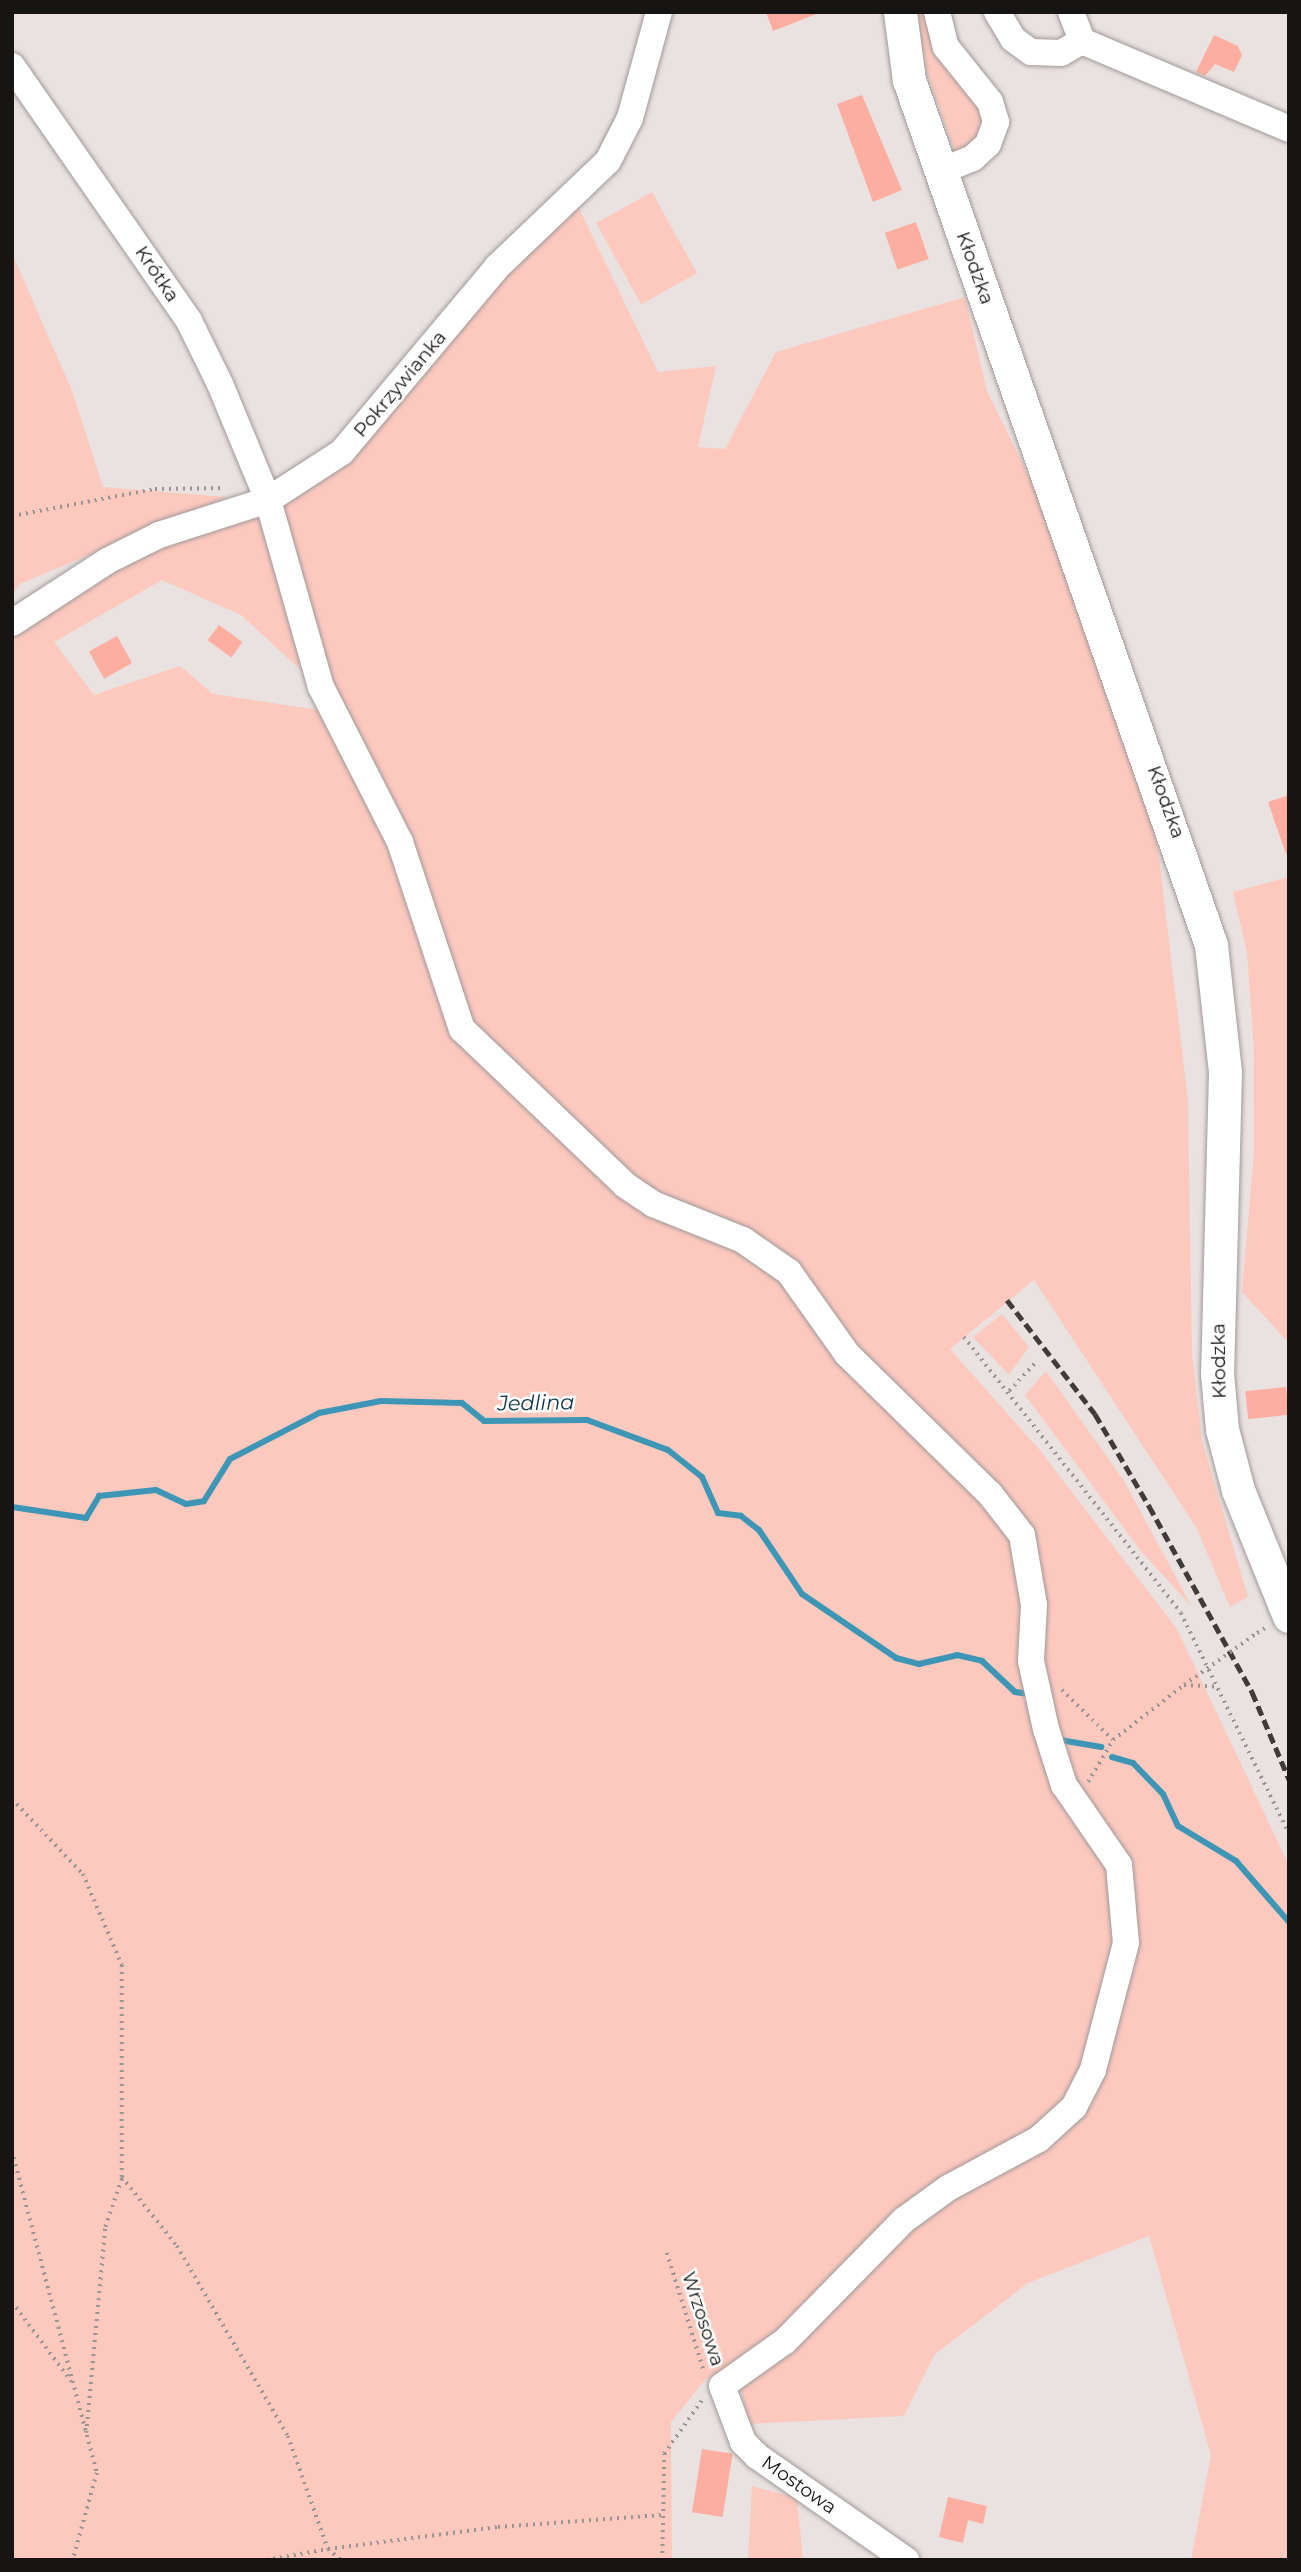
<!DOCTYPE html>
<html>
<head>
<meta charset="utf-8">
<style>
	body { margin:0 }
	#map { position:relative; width:1301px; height:2572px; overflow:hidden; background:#e9e2e1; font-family:Montserrat,sans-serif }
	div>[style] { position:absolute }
	.green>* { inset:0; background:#fdc9bf; transform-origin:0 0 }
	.stream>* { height:6px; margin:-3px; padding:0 3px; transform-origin:3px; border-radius:3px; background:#3d96b6 }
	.building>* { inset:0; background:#fdaea0; transform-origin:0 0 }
	.path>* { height:3.5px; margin-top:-1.75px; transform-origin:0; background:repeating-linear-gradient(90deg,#9a9493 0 2px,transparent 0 7px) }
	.roads { filter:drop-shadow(0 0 2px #a09a99) drop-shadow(0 0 2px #a09a99) }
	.minor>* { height:26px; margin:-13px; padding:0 13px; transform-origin:13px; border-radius:13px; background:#fff }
	.major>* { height:33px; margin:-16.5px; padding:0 16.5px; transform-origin:16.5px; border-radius:16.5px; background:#fff }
	.rail>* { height:5px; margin-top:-2.5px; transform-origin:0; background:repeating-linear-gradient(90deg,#3f3b3b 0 10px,transparent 0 15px) }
	.path-bridge>* { height:3.5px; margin-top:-1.75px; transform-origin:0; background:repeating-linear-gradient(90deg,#9a9493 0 2px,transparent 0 7px) }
	span { translate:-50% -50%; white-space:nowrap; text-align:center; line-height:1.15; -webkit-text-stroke:5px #fff; paint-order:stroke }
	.street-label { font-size:19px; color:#171414 }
	.water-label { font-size:21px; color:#0f3745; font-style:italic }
	.frame { position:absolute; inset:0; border:14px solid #171414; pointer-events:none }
</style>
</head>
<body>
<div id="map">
	<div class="green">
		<div style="clip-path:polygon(916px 12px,929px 12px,984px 103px,983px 139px,955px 152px,927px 73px)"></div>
		<div style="left:652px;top:192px;width:93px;height:64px;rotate:61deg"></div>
		<div style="clip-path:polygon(evenodd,578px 206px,658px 372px,716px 366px,698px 447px,725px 449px,776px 352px,965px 297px,987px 391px,1045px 509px,1155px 824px,1188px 1100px,1192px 1353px,1202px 1441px,1248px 1597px,1230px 1607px,1196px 1527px,1034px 1280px,950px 1349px,1039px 1449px,1177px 1629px,1289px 1865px,1289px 2560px,1191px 2560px,1211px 2455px,1149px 2236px,1028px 2283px,935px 2354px,904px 2416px,748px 2424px,737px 2366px,705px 2380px,671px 2422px,672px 2560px,12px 2560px,12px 631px,109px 565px,306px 486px,500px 270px,578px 206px,162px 580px,241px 615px,301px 670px,318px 710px,213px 694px,180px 666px,94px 695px,54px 642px,162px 580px)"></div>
		<div style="clip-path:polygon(12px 253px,73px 393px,103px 487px,227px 497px,20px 584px,12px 595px)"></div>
		<div style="clip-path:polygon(1289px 877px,1289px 1343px,1242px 1292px,1254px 1152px,1254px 1051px,1247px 953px,1233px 892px)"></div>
		<div style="clip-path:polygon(1002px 1314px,1029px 1347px,1009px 1375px,973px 1337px)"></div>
		<div style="clip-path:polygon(1046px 1371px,1123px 1479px,1192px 1607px,1140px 1550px,1025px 1395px)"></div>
		<div style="clip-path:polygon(752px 2486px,797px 2498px,803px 2560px,748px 2560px)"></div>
	</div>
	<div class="stream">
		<div style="left:12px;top:1507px;width:75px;rotate:8.5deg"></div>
		<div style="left:86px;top:1518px;width:26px;rotate:-59deg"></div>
		<div style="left:99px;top:1496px;width:57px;rotate:-6deg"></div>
		<div style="left:156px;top:1490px;width:33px;rotate:25deg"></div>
		<div style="left:186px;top:1504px;width:18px;rotate:-9deg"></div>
		<div style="left:204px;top:1501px;width:49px;rotate:-58.2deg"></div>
		<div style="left:230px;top:1459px;width:100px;rotate:-27.3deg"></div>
		<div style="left:319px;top:1413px;width:63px;rotate:-11deg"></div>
		<div style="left:381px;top:1401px;width:81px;rotate:1.4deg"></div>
		<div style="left:462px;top:1403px;width:28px;rotate:39deg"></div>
		<div style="left:484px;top:1421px;width:103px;rotate:-0.6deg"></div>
		<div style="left:587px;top:1420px;width:86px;rotate:20.3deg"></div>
		<div style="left:668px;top:1450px;width:43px;rotate:38.5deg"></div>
		<div style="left:702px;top:1477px;width:39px;rotate:66deg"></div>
		<div style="left:718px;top:1513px;width:23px;rotate:7deg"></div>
		<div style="left:741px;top:1516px;width:23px;rotate:38deg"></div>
		<div style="left:759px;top:1530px;width:77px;rotate:56.1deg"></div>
		<div style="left:802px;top:1594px;width:114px;rotate:34.2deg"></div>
		<div style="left:896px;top:1658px;width:24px;rotate:15deg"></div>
		<div style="left:919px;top:1664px;width:39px;rotate:-13deg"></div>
		<div style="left:957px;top:1655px;width:26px;rotate:13deg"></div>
		<div style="left:982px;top:1661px;width:45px;rotate:43.2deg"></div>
		<div style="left:1015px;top:1692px;width:14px;rotate:8deg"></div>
		<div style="left:1060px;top:1740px;width:42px;rotate:9.7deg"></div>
		<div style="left:1112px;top:1757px;width:22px;rotate:16deg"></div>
		<div style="left:1133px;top:1763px;width:43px;rotate:45.9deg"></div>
		<div style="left:1163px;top:1794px;width:35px;rotate:65deg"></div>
		<div style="left:1178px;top:1826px;width:68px;rotate:31.1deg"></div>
		<div style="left:1236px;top:1861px;width:81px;rotate:49deg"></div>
	</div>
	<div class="building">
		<div style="clip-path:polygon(766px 12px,818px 12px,819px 13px,773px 31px)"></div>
		<div style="clip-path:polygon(1214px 35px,1238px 46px,1242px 55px,1234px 72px,1215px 64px,1205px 76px,1196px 72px)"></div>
		<div style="clip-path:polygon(862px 95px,902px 190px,873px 202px,837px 104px)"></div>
		<div style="left:916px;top:222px;width:39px;height:33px;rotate:71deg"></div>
		<div style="left:219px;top:625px;width:29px;height:19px;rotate:36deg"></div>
		<div style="left:117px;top:636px;width:31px;height:32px;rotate:61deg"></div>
		<div style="clip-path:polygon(1289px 795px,1289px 853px,1286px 854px,1268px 802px)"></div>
		<div style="left:1286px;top:1387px;width:28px;height:41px;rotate:84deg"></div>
		<div style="left:702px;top:2449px;width:31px;height:64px;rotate:9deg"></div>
		<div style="clip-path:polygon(948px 2497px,987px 2506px,983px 2524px,968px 2520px,963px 2543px,939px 2537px)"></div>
	</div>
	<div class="path">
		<div style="left:12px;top:516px;width:146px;rotate:-10.7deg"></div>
		<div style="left:155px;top:489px;width:70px;rotate:-0.8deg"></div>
		<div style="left:964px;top:1337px;width:351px;rotate:51.8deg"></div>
		<div style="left:1181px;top:1613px;width:245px;rotate:63.9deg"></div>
		<div style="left:1009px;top:1391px;width:40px;rotate:-47deg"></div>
		<div style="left:1257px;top:1633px;width:9px;rotate:-32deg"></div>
		<div style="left:1062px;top:1690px;width:71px;rotate:44.4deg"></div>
		<div style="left:1088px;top:1782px;width:49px;rotate:-59.2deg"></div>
		<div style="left:1113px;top:1740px;width:90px;rotate:-37.8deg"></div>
		<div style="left:1184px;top:1685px;width:34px;rotate:3deg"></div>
		<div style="left:12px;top:1799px;width:103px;rotate:46.6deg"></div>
		<div style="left:83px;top:1874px;width:99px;rotate:66.8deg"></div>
		<div style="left:122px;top:1965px;width:212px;rotate:90deg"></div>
		<div style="left:122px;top:2177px;width:88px;rotate:51.4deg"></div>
		<div style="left:177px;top:2246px;width:220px;rotate:59.7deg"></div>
		<div style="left:288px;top:2436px;width:120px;rotate:70.5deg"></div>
		<div style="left:328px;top:2549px;width:171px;rotate:-7.4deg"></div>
		<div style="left:498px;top:2527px;width:164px;rotate:-4.2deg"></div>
		<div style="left:12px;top:2151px;width:333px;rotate:75.2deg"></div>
		<div style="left:97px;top:2473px;width:90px;rotate:105.4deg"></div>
		<div style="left:667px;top:2253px;width:124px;rotate:72.6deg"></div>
		<div style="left:12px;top:2302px;width:99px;rotate:53.2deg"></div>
		<div style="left:86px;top:2433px;width:207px;rotate:-84.7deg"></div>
		<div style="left:105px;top:2227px;width:52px;rotate:-70.9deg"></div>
		<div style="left:266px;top:2560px;width:63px;rotate:-10.1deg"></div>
		<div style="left:328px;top:2549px;width:17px;rotate:40deg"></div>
		<div style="left:662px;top:2560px;width:106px;rotate:-88.9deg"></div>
		<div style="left:664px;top:2454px;width:66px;rotate:-54.9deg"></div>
	</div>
	<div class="roads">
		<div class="minor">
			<div style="left:937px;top:12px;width:36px;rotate:76deg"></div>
			<div style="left:946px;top:47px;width:70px;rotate:51.3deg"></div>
			<div style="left:990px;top:102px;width:21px;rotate:73deg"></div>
			<div style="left:996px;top:122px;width:23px;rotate:110deg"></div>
			<div style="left:988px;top:144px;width:21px;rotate:137deg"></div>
			<div style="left:973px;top:158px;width:35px;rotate:158deg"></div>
			<div style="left:997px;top:12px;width:31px;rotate:59deg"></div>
			<div style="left:1013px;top:39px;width:22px;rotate:36deg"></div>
			<div style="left:1031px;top:52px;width:30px;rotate:2deg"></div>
			<div style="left:1061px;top:53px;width:24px;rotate:-30deg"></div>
			<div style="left:1071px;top:12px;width:31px;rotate:69deg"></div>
			<div style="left:1082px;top:41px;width:225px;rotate:23deg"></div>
			<div style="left:12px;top:66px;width:310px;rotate:55.2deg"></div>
			<div style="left:189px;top:321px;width:70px;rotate:63.8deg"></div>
			<div style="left:220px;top:384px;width:126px;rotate:67.5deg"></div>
			<div style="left:268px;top:500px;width:194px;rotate:74.2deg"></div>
			<div style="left:321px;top:687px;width:174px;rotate:63deg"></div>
			<div style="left:400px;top:842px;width:197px;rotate:71.7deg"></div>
			<div style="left:462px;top:1029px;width:226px;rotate:43.7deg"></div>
			<div style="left:625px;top:1185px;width:34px;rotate:34deg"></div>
			<div style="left:653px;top:1204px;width:97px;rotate:21.8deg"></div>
			<div style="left:743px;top:1240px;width:56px;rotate:34.8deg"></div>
			<div style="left:789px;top:1272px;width:100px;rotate:54.7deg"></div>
			<div style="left:847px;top:1354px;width:200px;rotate:44.4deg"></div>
			<div style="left:990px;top:1494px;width:52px;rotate:52deg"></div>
			<div style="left:1022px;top:1535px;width:71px;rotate:80.3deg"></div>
			<div style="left:1034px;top:1605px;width:56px;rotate:93.1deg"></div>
			<div style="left:1031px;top:1661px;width:70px;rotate:77.6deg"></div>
			<div style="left:1046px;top:1729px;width:59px;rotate:72.2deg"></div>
			<div style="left:1064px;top:1785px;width:97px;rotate:55.5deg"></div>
			<div style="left:1119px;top:1865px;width:78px;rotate:84.9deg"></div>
			<div style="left:1126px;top:1943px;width:131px;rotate:104.6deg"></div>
			<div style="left:1093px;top:2070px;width:42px;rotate:117.2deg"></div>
			<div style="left:1074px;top:2107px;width:47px;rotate:137.6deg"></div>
			<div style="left:1039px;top:2139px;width:103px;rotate:151.7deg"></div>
			<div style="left:948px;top:2188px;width:54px;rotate:144deg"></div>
			<div style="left:904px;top:2220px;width:170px;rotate:134.5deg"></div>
			<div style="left:785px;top:2341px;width:77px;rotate:144.5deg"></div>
			<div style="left:722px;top:2386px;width:60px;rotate:69.4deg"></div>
			<div style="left:743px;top:2442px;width:20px;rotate:45deg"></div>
			<div style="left:757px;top:2456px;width:182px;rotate:34.9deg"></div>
			<div style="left:12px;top:623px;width:113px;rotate:-33.1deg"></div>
			<div style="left:107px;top:561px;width:58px;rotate:-26.6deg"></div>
			<div style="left:159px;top:535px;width:114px;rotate:-17.8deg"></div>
			<div style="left:268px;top:500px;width:88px;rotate:-33deg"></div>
			<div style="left:342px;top:452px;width:241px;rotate:-50deg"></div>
			<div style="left:497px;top:267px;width:153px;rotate:-43.7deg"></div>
			<div style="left:608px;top:161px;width:48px;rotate:-62.9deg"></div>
			<div style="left:630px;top:118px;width:110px;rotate:-74.7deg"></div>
		</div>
		<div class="major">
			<div style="left:900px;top:12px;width:69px;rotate:82.5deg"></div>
			<div style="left:909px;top:80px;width:916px;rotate:70.75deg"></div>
			<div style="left:1211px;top:945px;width:128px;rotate:83.7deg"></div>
			<div style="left:1225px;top:1072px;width:301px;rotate:91.5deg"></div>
			<div style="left:1217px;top:1373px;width:56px;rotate:84.9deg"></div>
			<div style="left:1222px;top:1429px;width:63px;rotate:75.3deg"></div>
			<div style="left:1238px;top:1490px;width:136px;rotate:68deg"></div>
		</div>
	</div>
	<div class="rail">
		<div style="left:1007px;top:1300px;width:144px;rotate:52.3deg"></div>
		<div style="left:1095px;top:1414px;width:107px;rotate:59.6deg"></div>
		<div style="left:1149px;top:1506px;width:213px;rotate:61deg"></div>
		<div style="left:1252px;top:1692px;width:95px;rotate:67deg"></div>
	</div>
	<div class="path-bridge">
		<div style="left:1184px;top:1685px;width:90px;rotate:-35.5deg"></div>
	</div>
	<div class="street-label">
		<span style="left:975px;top:268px;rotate:70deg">Kłodzka</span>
		<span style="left:157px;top:274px;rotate:56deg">Krótka</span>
		<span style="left:400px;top:384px;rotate:-50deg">Pokrzywianka</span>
		<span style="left:1166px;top:802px;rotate:70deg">Kłodzka</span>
		<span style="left:1219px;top:1361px;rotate:-91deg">Kłodzka</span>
		<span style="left:703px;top:2319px;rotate:72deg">Wrzosowa</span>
		<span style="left:799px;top:2485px;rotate:35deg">Mostowa</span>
	</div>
	<div class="water-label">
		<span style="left:536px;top:1403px;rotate:-1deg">Jedlina</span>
	</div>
	<div class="frame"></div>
</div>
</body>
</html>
